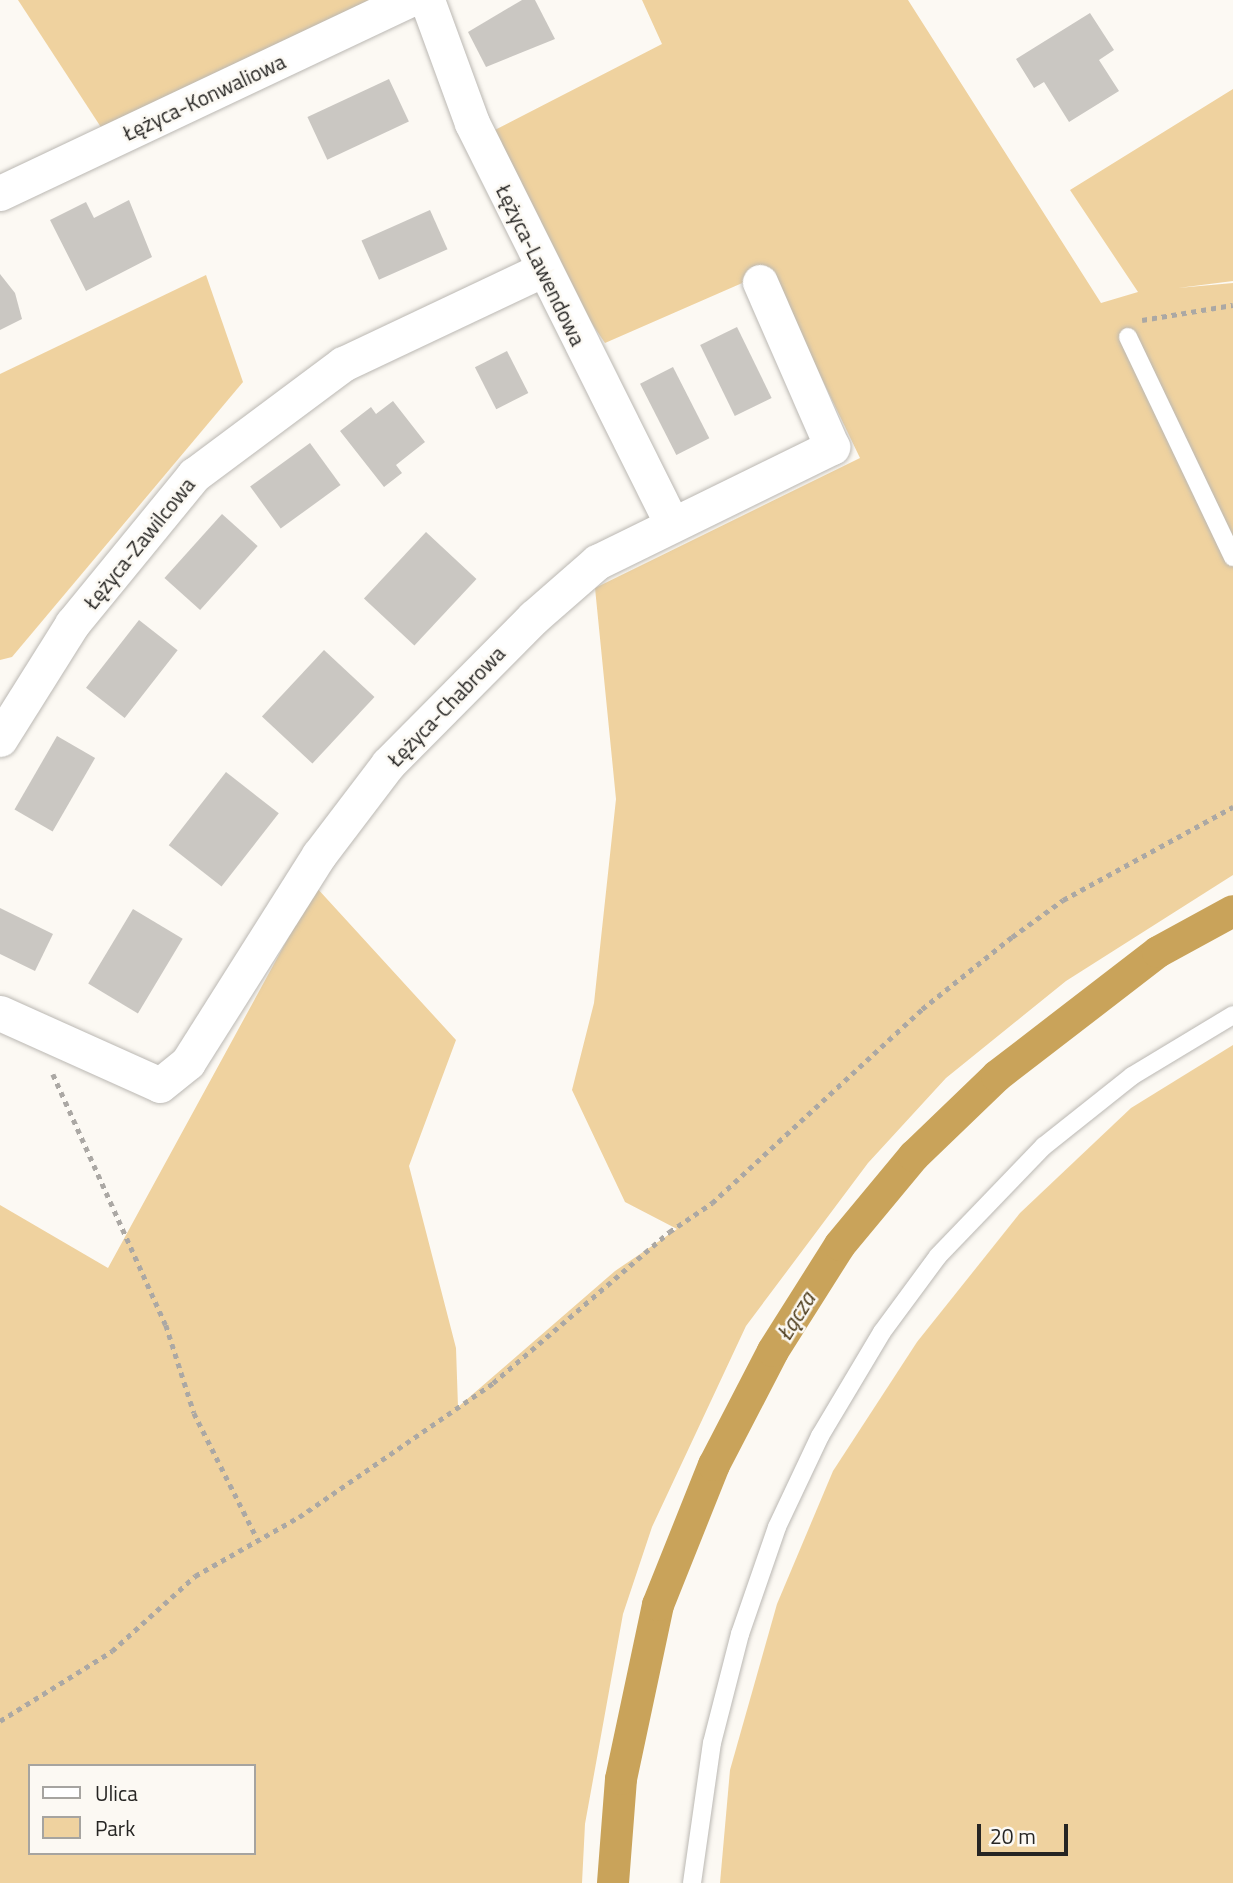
<!DOCTYPE html>
<html>
<head>
<meta charset="utf-8">
<style>
	body { margin:0 }
	#map { position:relative; width:1233px; height:1883px; overflow:hidden; background:#fcf9f3; font-family:"Titillium Web",sans-serif }
	div>[style] { position:absolute }
	.green>* { inset:0; background:#efd29f }
	.canal>* { height:32px; margin:-16px; padding:0 16px; transform-origin:16px; border-radius:16px; background:#c9a35a }
	.building>* { inset:0; background:#cac7c2; transform-origin:0 0 }
	.path>* { height:4.5px; margin-top:-2.25px; transform-origin:0; background:repeating-linear-gradient(90deg,#aba8a4 0 5px,transparent 0 10px) }
	.roads { filter:drop-shadow(0 0 2px #bbb8b3) drop-shadow(0 0 2px #bbb8b3) }
	.lane>* { height:18px; margin:-9px; padding:0 9px; transform-origin:9px; border-radius:9px; background:#fff }
	.street>* { height:35px; margin:-17.5px; padding:0 17.5px; transform-origin:17.5px; border-radius:17.5px; background:#fff }
	span { translate:-50% -50%; white-space:nowrap; text-align:center; line-height:1.15; -webkit-text-stroke:5px #fcf9f3; paint-order:stroke }
	.street-label { font-size:21px; color:#262523 }
	.water-label { font-size:23px; color:#4d3c1c; font-style:italic }
	.legend { position:absolute; left:28px; top:1764px; width:228px; height:91px; box-sizing:border-box; background:#fcf9f3; border:2px solid #a6a4a0; margin:0; padding:9px 12px; list-style:none; font-size:21px; color:#262523 }
	.legend li { display:flex; align-items:center; gap:14px; height:35px }
	.legend b { width:35px; border:2px solid #a6a4a0 }
	.scale { position:absolute; left:977px; top:1824px; width:91px; height:32px; box-sizing:border-box; border:4px solid #262523; border-top:0; padding-left:9px; font-size:21px; line-height:24px; white-space:nowrap; color:#262523; -webkit-text-stroke:5px #fcf9f3; paint-order:stroke }
</style>
</head>
<body>
<div id="map">
	<div class="green">
		<div style="clip-path:polygon(18px 0,381px 0,108px 138px)"></div>
		<div style="clip-path:polygon(evenodd,642px 0,908px 0,1101px 303px,1138px 292px,1070px 190px,1233px 89px,1233px 281px,1178px 288px,1233px 283px,1233px 875px,1066px 981px,946px 1078px,868px 1163px,746px 1326px,652px 1527px,623px 1614px,585px 1824px,582px 1883px,0 1883px,0 1205px,108px 1268px,316px 887px,456px 1040px,409px 1166px,456px 1348px,458px 1407px,615px 1271px,677px 1229px,625px 1202px,572px 1090px,594px 1003px,616px 799px,595px 588px,860px 458px,770px 271px,605px 343px,541px 248px,489px 133px,662px 44px,642px 0,30px 1766px,254px 1766px,254px 1853px,30px 1853px,30px 1766px)"></div>
		<div style="clip-path:polygon(206px 275px,243px 382px,12px 657px,0 660px,0 374px)"></div>
		<div style="clip-path:polygon(1233px 1045px,1233px 1883px,720px 1883px,730px 1770px,777px 1604px,833px 1471px,917px 1342px,1020px 1213px,1131px 1108px)"></div>
	</div>
	<div class="canal">
		<div style="left:613px;top:1883px;width:104px;rotate:-85.6deg"></div>
		<div style="left:621px;top:1779px;width:178px;rotate:-78deg"></div>
		<div style="left:658px;top:1605px;width:151px;rotate:-68.2deg"></div>
		<div style="left:714px;top:1465px;width:128px;rotate:-62.6deg"></div>
		<div style="left:773px;top:1351px;width:125px;rotate:-57.7deg"></div>
		<div style="left:840px;top:1245px;width:116px;rotate:-50.3deg"></div>
		<div style="left:914px;top:1156px;width:115px;rotate:-43.9deg"></div>
		<div style="left:997px;top:1076px;width:203px;rotate:-37.6deg"></div>
		<div style="left:1158px;top:952px;width:85px;rotate:-28.7deg"></div>
	</div>
	<div class="building">
		<div style="clip-path:polygon(522px 0,535px 0,555px 39px,486px 67px,468px 32px)"></div>
		<div style="clip-path:polygon(1090px 13px,1114px 50px,1099px 60px,1119px 91px,1069px 122px,1044px 82px,1034px 88px,1016px 59px)"></div>
		<div style="left:389px;top:79px;width:47px;height:90px;rotate:65deg"></div>
		<div style="clip-path:polygon(129px 200px,152px 257px,86px 291px,50px 220px,86px 202px,94px 218px)"></div>
		<div style="left:430px;top:210px;width:43px;height:75px;rotate:66deg"></div>
		<div style="clip-path:polygon(0 274px,15px 293px,22px 319px,0 330px)"></div>
		<div style="left:737px;top:327px;width:79px;height:41px;rotate:64deg"></div>
		<div style="left:507px;top:351px;width:47px;height:36px;rotate:63deg"></div>
		<div style="left:673px;top:367px;width:80px;height:37px;rotate:63deg"></div>
		<div style="clip-path:polygon(393px 401px,425px 442px,396px 465px,402px 473px,384px 487px,340px 431px,371px 407px,376px 414px)"></div>
		<div style="left:310px;top:443px;width:52px;height:74px;rotate:54deg"></div>
		<div style="left:222px;top:514px;width:48px;height:86px;rotate:42deg"></div>
		<div style="left:426px;top:532px;width:69px;height:91px;rotate:43deg"></div>
		<div style="left:139px;top:620px;width:49px;height:86px;rotate:38deg"></div>
		<div style="left:324px;top:650px;width:69px;height:91px;rotate:43deg"></div>
		<div style="left:57px;top:736px;width:44px;height:85px;rotate:30deg"></div>
		<div style="left:226px;top:772px;width:67px;height:93px;rotate:38deg"></div>
		<div style="clip-path:polygon(0 908px,53px 934px,35px 971px,0 954px)"></div>
		<div style="left:133px;top:909px;width:58px;height:87px;rotate:31deg"></div>
	</div>
	<div class="path">
		<div style="left:1142px;top:320px;width:92px;rotate:-9.4deg"></div>
		<div style="left:53px;top:1074px;width:275px;rotate:65.8deg"></div>
		<div style="left:166px;top:1325px;width:92px;rotate:72.3deg"></div>
		<div style="left:194px;top:1413px;width:142px;rotate:63.3deg"></div>
		<div style="left:0;top:1721px;width:132px;rotate:-32deg"></div>
		<div style="left:112px;top:1651px;width:112px;rotate:-42.1deg"></div>
		<div style="left:195px;top:1576px;width:120px;rotate:-29.6deg"></div>
		<div style="left:299px;top:1517px;width:236px;rotate:-34.6deg"></div>
		<div style="left:493px;top:1383px;width:232px;rotate:-40.6deg"></div>
		<div style="left:669px;top:1232px;width:52px;rotate:-34deg"></div>
		<div style="left:712px;top:1203px;width:286px;rotate:-42.7deg"></div>
		<div style="left:922px;top:1009px;width:115px;rotate:-38.7deg"></div>
		<div style="left:1012px;top:937px;width:63px;rotate:-36deg"></div>
		<div style="left:1063px;top:900px;width:194px;rotate:-28.7deg"></div>
	</div>
	<div class="roads">
		<div class="lane">
			<div style="left:1128px;top:337px;width:244px;rotate:64.5deg"></div>
			<div style="left:692px;top:1883px;width:141px;rotate:-81.9deg"></div>
			<div style="left:712px;top:1743px;width:113px;rotate:-75.6deg"></div>
			<div style="left:740px;top:1634px;width:113px;rotate:-70.9deg"></div>
			<div style="left:777px;top:1527px;width:101px;rotate:-64.7deg"></div>
			<div style="left:820px;top:1436px;width:121px;rotate:-59.2deg"></div>
			<div style="left:882px;top:1332px;width:94px;rotate:-53.6deg"></div>
			<div style="left:938px;top:1256px;width:153px;rotate:-46.1deg"></div>
			<div style="left:1044px;top:1146px;width:112px;rotate:-38.5deg"></div>
			<div style="left:1132px;top:1076px;width:118px;rotate:-31.1deg"></div>
		</div>
		<div class="street">
			<div style="left:427px;top:0;width:131px;rotate:69.9deg"></div>
			<div style="left:472px;top:123px;width:447px;rotate:63.5deg"></div>
			<div style="left:0;top:193px;width:451px;rotate:-25.3deg"></div>
			<div style="left:0;top:739px;width:136px;rotate:-57.9deg"></div>
			<div style="left:72px;top:624px;width:193px;rotate:-50.7deg"></div>
			<div style="left:194px;top:475px;width:186px;rotate:-36.7deg"></div>
			<div style="left:343px;top:364px;width:220px;rotate:-25.3deg"></div>
			<div style="left:0;top:1013px;width:175px;rotate:24.2deg"></div>
			<div style="left:160px;top:1085px;width:36px;rotate:-39deg"></div>
			<div style="left:188px;top:1062px;width:245px;rotate:-57.7deg"></div>
			<div style="left:319px;top:855px;width:114px;rotate:-52.8deg"></div>
			<div style="left:388px;top:764px;width:207px;rotate:-45.2deg"></div>
			<div style="left:534px;top:617px;width:84px;rotate:-41.1deg"></div>
			<div style="left:597px;top:562px;width:262px;rotate:-26.1deg"></div>
			<div style="left:832px;top:447px;width:180px;rotate:-113.6deg"></div>
		</div>
	</div>
	<div class="street-label">
		<span style="left:204px;top:97px;rotate:-25deg">Łężyca-Konwaliowa</span>
		<span style="left:541px;top:265px;rotate:64deg">Łężyca-Lawendowa</span>
		<span style="left:139px;top:543px;rotate:-51deg">Łężyca-Zawilcowa</span>
		<span style="left:446px;top:706px;rotate:-46deg">Łężyca-Chabrowa</span>
	</div>
	<div class="water-label">
		<span style="left:796px;top:1316px;rotate:-58deg">Łącza</span>
	</div>
	<ul class="legend">
	<li><b style="height:9px;background:#fff"></b>Ulica</li>
	<li><b style="height:19px;background:#efd29f"></b>Park</li>
	</ul>
	<div class="scale">20 m</div>
</div>
</body>
</html>
